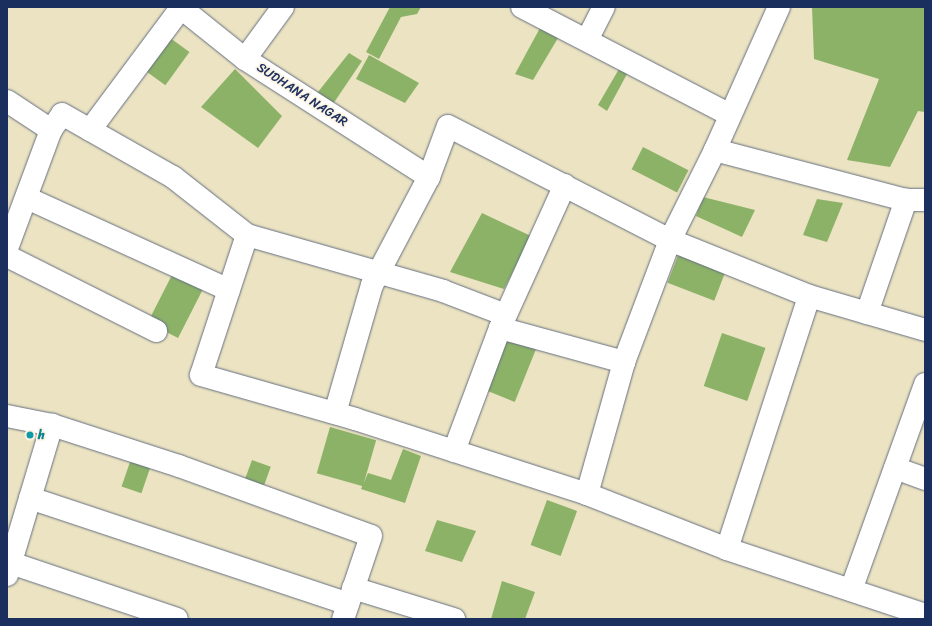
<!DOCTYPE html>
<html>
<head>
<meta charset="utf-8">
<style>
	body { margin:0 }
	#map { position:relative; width:932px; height:626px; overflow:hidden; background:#ebe3c1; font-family:Sriracha,sans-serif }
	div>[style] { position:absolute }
	.forest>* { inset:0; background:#8cb268; transform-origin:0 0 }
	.roads { filter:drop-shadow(0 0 1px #646e81) drop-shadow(0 0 1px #646e81) }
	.minor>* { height:22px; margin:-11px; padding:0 11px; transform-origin:11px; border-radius:11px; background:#fff }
	.dots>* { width:11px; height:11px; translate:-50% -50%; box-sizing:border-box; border:2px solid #fcf5e5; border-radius:50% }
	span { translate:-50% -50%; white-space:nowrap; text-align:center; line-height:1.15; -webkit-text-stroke:3.5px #fcf5e5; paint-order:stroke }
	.street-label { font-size:13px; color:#1b2f5e }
	.culture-label { font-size:13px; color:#0d838f; font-weight:700 }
	.left { translate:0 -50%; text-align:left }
	.frame { position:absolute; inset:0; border:8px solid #1b2f5e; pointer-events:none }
</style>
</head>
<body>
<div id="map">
	<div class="forest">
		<div style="clip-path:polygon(390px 7px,421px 7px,417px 14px,401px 17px,379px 59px,366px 52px)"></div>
		<div style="clip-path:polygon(812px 7px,925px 7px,925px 112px,918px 111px,890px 167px,847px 160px,879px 79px,814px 59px)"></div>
		<div style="clip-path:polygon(540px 28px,558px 38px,533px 80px,515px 74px)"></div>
		<div style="left:166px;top:35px;width:29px;height:41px;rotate:36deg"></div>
		<div style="clip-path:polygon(349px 53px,362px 61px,331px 107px,314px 97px)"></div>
		<div style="clip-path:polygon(369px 55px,419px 83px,405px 103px,356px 79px)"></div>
		<div style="clip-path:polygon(235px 69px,282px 116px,258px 148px,201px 107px)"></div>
		<div style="clip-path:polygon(619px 69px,627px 74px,607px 111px,598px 105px)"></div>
		<div style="left:643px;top:147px;width:51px;height:25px;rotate:27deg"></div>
		<div style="clip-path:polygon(703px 197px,755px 210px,742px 237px,696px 216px)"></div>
		<div style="clip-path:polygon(817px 199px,843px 203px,827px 242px,803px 235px)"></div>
		<div style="clip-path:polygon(482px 213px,531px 236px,504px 289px,450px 272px)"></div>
		<div style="left:679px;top:253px;width:50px;height:32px;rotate:21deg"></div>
		<div style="left:175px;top:269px;width:34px;height:60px;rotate:27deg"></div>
		<div style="left:722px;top:333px;width:46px;height:56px;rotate:19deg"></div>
		<div style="left:504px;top:335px;width:35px;height:58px;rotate:22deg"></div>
		<div style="left:330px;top:427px;width:48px;height:48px;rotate:16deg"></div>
		<div style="clip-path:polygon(403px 449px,421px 456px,405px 503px,361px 489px,368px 473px,391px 480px)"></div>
		<div style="left:131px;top:459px;width:21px;height:29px;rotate:19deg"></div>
		<div style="left:252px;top:460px;width:20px;height:27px;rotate:20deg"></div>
		<div style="left:547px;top:500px;width:32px;height:48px;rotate:20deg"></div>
		<div style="clip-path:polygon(437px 520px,476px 531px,462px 562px,425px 551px)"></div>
		<div style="clip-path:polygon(502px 581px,535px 592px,525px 619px,491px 619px)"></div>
	</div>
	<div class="roads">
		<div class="minor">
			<div style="left:180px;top:7px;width:83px;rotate:38.7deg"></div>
			<div style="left:245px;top:59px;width:219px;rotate:32.7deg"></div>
			<div style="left:522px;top:7px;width:234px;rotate:27.4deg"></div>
			<div style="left:587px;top:40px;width:37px;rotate:-63deg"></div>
			<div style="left:245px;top:59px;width:64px;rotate:-53.8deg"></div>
			<div style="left:7px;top:101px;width:53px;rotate:33.4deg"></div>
			<div style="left:51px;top:130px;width:126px;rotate:110.4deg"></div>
			<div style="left:51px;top:130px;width:19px;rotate:-55deg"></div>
			<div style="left:62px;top:114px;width:128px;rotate:29.6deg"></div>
			<div style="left:173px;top:177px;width:94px;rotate:38.1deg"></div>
			<div style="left:247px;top:235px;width:204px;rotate:15.9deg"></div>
			<div style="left:443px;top:291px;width:67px;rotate:20.9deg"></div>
			<div style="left:90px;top:130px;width:152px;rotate:-53.3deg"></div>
			<div style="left:715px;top:150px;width:197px;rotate:14.7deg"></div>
			<div style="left:906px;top:200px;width:19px"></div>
			<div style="left:27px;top:198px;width:222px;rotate:24.5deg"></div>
			<div style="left:247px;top:235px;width:147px;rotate:108.2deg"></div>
			<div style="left:201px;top:375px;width:160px;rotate:15.9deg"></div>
			<div style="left:355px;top:419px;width:244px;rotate:17.9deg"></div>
			<div style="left:587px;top:494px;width:150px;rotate:21.4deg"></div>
			<div style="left:727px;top:549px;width:209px;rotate:18.4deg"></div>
			<div style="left:7px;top:256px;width:167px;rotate:26.7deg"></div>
			<div style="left:867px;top:313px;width:120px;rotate:-71deg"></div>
			<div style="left:500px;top:328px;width:129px;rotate:15.3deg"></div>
			<div style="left:335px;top:413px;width:133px;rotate:-73.9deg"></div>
			<div style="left:372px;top:285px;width:122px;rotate:-62.2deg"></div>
			<div style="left:429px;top:177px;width:54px;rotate:-69.6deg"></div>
			<div style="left:448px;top:126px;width:250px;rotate:27.2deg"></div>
			<div style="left:670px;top:240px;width:150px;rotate:21.9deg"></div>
			<div style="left:809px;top:296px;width:121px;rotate:16.3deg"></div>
			<div style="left:7px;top:416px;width:46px;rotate:11.3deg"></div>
			<div style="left:52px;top:425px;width:133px;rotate:17.9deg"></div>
			<div style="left:179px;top:466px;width:204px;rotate:20deg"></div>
			<div style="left:371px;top:536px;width:88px;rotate:108.6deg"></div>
			<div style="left:454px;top:451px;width:131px;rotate:-69.5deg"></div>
			<div style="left:500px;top:328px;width:157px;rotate:-65.6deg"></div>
			<div style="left:895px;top:468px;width:32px;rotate:20deg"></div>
			<div style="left:587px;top:494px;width:137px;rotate:-74.3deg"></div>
			<div style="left:624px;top:362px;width:130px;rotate:-69.3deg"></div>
			<div style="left:670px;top:240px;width:101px;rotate:-63.4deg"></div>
			<div style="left:715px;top:150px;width:157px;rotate:-65.9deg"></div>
			<div style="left:30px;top:498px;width:335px;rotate:18.4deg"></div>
			<div style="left:727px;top:549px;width:266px;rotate:-72deg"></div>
			<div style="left:11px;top:563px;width:175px;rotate:18.6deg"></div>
			<div style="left:7px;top:575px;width:157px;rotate:-73.3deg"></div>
			<div style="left:353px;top:588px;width:106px;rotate:17.1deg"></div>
			<div style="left:851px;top:590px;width:219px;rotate:-70.2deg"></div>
		</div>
	</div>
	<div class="dots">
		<div style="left:30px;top:435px;background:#0f9aa8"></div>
	</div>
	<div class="street-label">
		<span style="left:302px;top:95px;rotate:33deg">SUDHANA NAGAR</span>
	</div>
	<div class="culture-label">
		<span class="left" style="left:38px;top:435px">h</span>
	</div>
	<div class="frame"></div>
</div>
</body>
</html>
